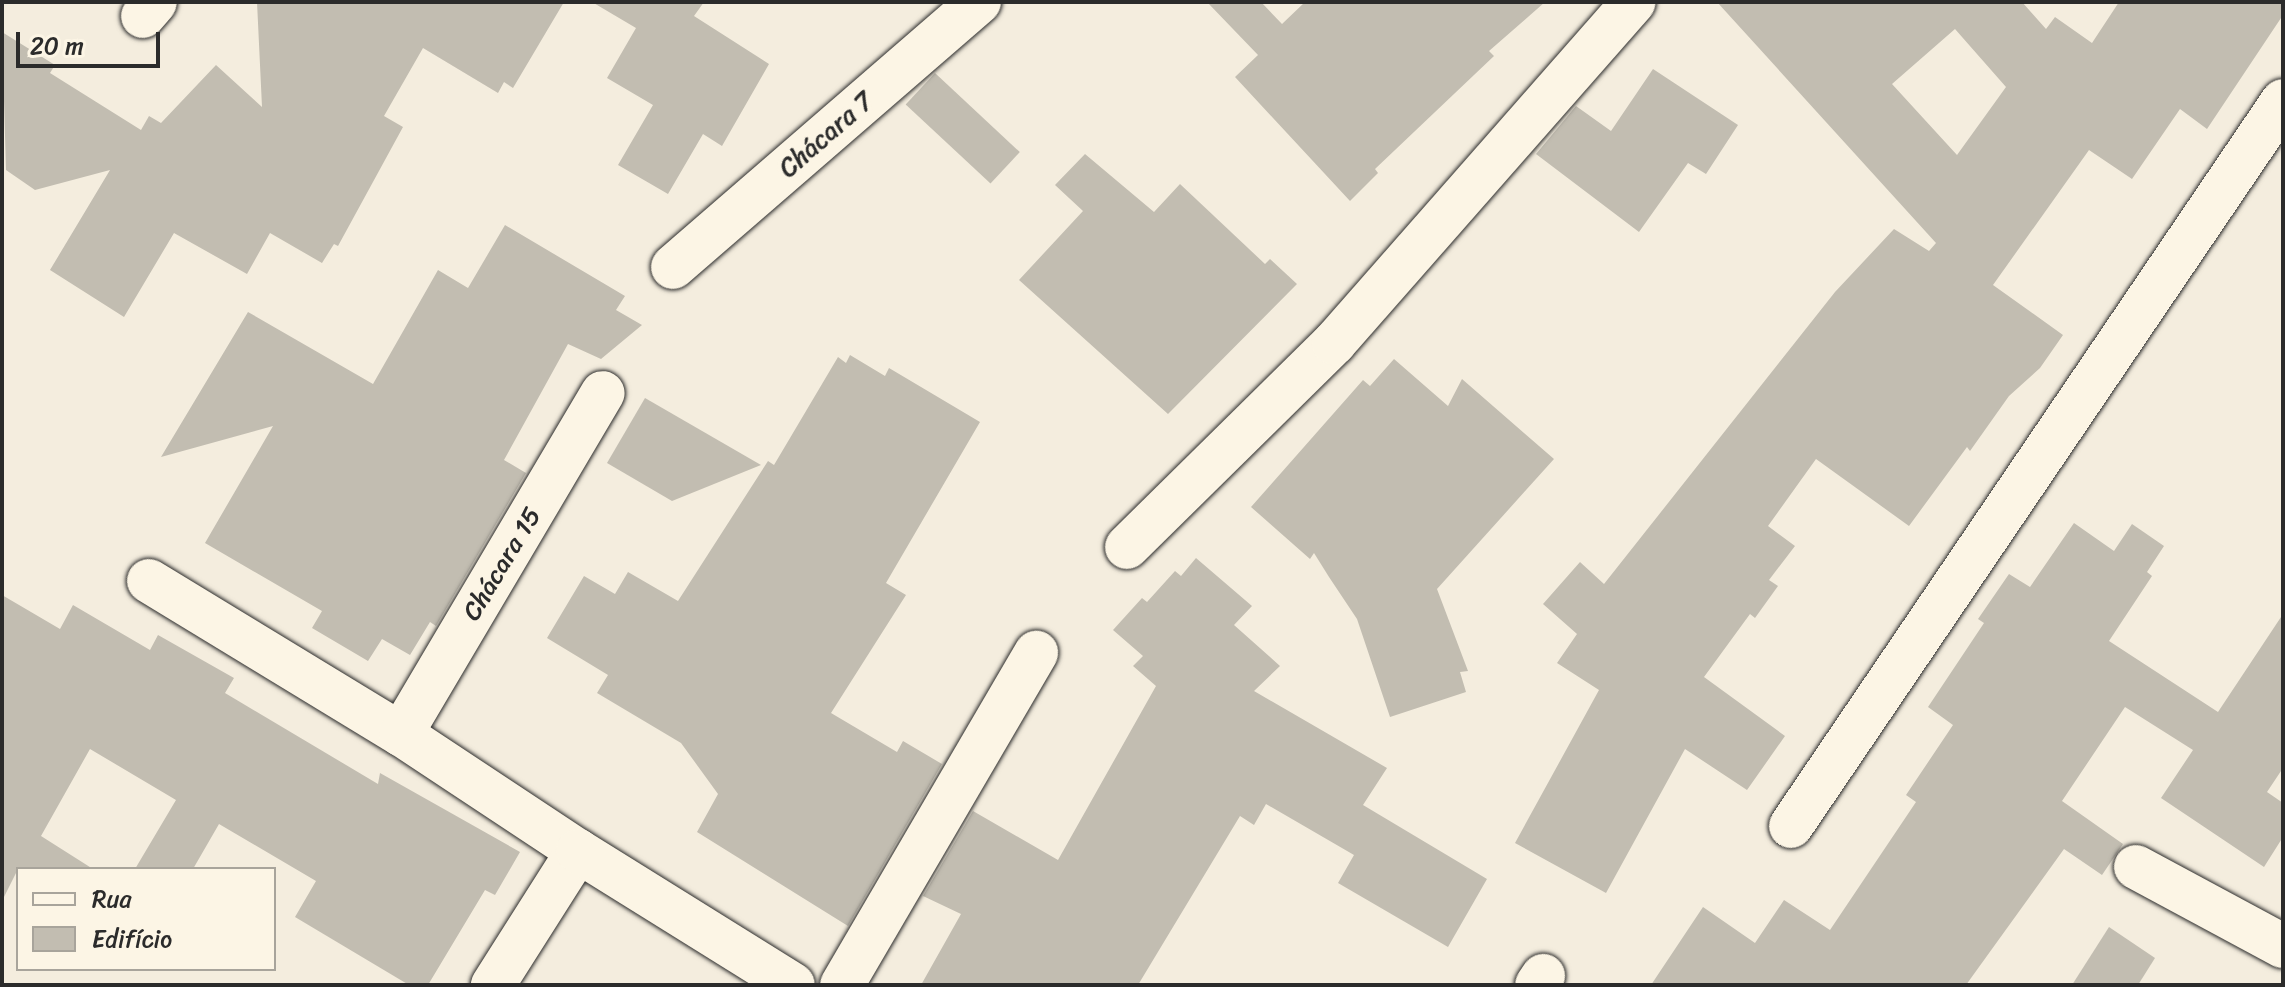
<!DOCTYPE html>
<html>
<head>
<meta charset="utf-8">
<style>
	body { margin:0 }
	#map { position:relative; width:2285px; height:987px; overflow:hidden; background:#f4edde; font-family:Sriracha,sans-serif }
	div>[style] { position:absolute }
	.building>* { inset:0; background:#c2bdb1; transform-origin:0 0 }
	.roads { filter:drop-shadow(0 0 2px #2b2b2b) drop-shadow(0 0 2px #2b2b2b) }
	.minor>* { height:44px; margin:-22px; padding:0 22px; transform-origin:22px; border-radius:22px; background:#fcf5e5 }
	span { translate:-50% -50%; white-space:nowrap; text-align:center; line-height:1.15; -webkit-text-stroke:8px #fcf5e5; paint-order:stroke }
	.street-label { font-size:26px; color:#2b2b2b }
	.frame { position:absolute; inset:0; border:4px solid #2b2b2b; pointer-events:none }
	.legend { position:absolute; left:16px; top:867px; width:260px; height:104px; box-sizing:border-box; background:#fcf5e5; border:2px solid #a8a49b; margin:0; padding:10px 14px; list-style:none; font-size:24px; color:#2b2b2b }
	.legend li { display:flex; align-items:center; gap:16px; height:40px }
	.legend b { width:40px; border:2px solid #a8a49b }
	.scale { position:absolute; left:16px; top:32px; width:144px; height:36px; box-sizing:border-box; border:4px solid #2b2b2b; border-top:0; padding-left:10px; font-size:24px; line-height:28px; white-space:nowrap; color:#2b2b2b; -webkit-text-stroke:6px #fcf5e5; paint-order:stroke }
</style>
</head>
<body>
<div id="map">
	<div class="building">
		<div style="clip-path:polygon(257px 2px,564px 2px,513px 88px,504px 82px,498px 93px,423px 48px,384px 116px,403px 127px,338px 246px,334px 244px,322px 263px,270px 233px,247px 274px,174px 233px,124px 317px,50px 270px,110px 170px,35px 190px,6px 170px,2px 32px,55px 65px,50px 73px,141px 130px,149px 116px,161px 123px,216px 65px,262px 107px)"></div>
		<div style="clip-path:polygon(592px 2px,704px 2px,694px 16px,769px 64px,722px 146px,703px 134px,668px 194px,618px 165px,653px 105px,607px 78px,636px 28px)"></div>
		<div style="clip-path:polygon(1207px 2px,1261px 2px,1282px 24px,1305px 2px,1545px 2px,1489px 51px,1494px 56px,1375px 169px,1378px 173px,1350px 201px,1235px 77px,1258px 55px)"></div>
		<div style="clip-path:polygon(evenodd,1717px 2px,2022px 2px,2046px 29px,2055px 17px,2092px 43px,2119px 2px,2283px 2px,2283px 15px,2207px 129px,2180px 109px,2132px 179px,2089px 150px,1993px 285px,2063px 335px,2040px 368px,2009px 396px,1970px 451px,1967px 447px,1909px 526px,1816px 459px,1768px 526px,1795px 546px,1769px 580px,1778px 586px,1755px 618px,1750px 614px,1704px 677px,1785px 736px,1747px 790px,1685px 749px,1606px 893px,1515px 843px,1599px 690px,1557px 663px,1577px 634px,1543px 604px,1580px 562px,1604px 584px,1835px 292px,1894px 229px,1929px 251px,1936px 243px,1717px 2px,1955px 29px,2006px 87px,1957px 155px,1892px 84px,1955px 29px)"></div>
		<div style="clip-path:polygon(1653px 69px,1738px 125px,1706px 174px,1688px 163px,1639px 232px,1536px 154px,1576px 106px,1611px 131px)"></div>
		<div style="left:935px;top:73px;width:116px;height:43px;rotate:43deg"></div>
		<div style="clip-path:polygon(1085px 154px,1154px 212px,1180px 184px,1265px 264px,1270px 259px,1297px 284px,1168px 414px,1019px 280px,1083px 211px,1055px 185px)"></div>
		<div style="clip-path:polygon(505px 225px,625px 296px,616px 310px,642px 325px,601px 359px,568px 344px,504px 460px,526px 473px,436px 626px,430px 622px,410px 655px,382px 639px,368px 661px,312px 628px,322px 611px,205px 543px,273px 426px,161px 457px,248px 312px,373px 384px,438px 270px,468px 288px)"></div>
		<div style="clip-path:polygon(850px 355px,885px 376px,889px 368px,980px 422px,886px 583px,906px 595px,831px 713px,897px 752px,903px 741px,942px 764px,848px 926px,697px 832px,718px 794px,681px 743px,597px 693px,608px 675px,547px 638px,584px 576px,615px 594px,628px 572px,678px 601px,768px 461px,774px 465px,838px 357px,846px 363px)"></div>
		<div style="clip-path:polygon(1394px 359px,1448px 406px,1462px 379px,1554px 459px,1437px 589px,1468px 671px,1460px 672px,1466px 692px,1390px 717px,1357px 619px,1329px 577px,1314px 553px,1310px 559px,1251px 507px,1363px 380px,1370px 386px)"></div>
		<div style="clip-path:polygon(645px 398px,761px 465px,672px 501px,607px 463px)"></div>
		<div style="clip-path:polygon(2074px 523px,2114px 551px,2132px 524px,2164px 546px,2147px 572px,2152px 576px,2109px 641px,2218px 712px,2283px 614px,2283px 768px,2267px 792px,2283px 803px,2283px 837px,2264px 867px,2161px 798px,2193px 750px,2125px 707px,2062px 801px,2123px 844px,2102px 875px,2064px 849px,1966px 985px,1651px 985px,1703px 907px,1755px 943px,1784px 900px,1830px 930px,1916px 802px,1906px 795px,1953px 725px,1928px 707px,1984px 623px,1978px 619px,2009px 574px,2030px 587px)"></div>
		<div style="clip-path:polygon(1196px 558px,1252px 606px,1234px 625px,1280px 666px,1254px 691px,1387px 768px,1363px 805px,1487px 879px,1448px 947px,1338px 883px,1354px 855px,1266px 804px,1254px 825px,1240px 816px,1138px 985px,921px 985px,961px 914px,923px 896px,973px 811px,1058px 860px,1156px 686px,1133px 666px,1143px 656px,1113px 630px,1142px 598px,1147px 602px,1175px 571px,1181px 576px)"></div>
		<div style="clip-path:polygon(2px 595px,60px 629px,73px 605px,150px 650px,158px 635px,234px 678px,225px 693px,378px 784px,380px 773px,520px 852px,495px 895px,485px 890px,428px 985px,409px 985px,295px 917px,316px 881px,219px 824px,193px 869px,135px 869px,176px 800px,90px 749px,41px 836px,93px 869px,18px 869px,2px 901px)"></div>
		<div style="clip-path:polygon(2109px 927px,2155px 958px,2138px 985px,2072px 985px)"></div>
	</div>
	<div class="roads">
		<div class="minor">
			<div style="left:143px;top:16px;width:18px;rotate:-49deg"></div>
			<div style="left:673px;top:267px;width:405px;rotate:-40.9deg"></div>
			<div style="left:1127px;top:547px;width:291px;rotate:-44.6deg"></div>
			<div style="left:1334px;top:343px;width:454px;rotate:-48.7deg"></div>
			<div style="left:149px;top:581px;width:295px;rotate:31.3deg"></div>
			<div style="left:401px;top:734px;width:212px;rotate:33.5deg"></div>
			<div style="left:578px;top:851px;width:159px;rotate:122.4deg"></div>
			<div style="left:401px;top:734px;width:396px;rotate:-59.4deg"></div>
			<div style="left:1791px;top:826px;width:876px;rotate:-55.84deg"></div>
			<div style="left:578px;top:851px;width:253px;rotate:31.9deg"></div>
			<div style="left:2136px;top:867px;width:167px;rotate:28.3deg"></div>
			<div style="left:842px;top:985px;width:385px;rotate:-59.7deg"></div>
			<div style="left:1537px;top:985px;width:11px;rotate:-56deg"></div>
		</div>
	</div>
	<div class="street-label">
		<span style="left:826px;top:135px;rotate:-41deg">Chácara 7</span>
		<span style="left:502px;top:564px;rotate:-59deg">Chácara 15</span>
	</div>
	<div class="frame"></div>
	<ul class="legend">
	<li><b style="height:10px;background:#fcf5e5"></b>Rua</li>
	<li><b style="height:22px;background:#c2bdb1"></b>Edifício</li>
	</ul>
	<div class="scale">20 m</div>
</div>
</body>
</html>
